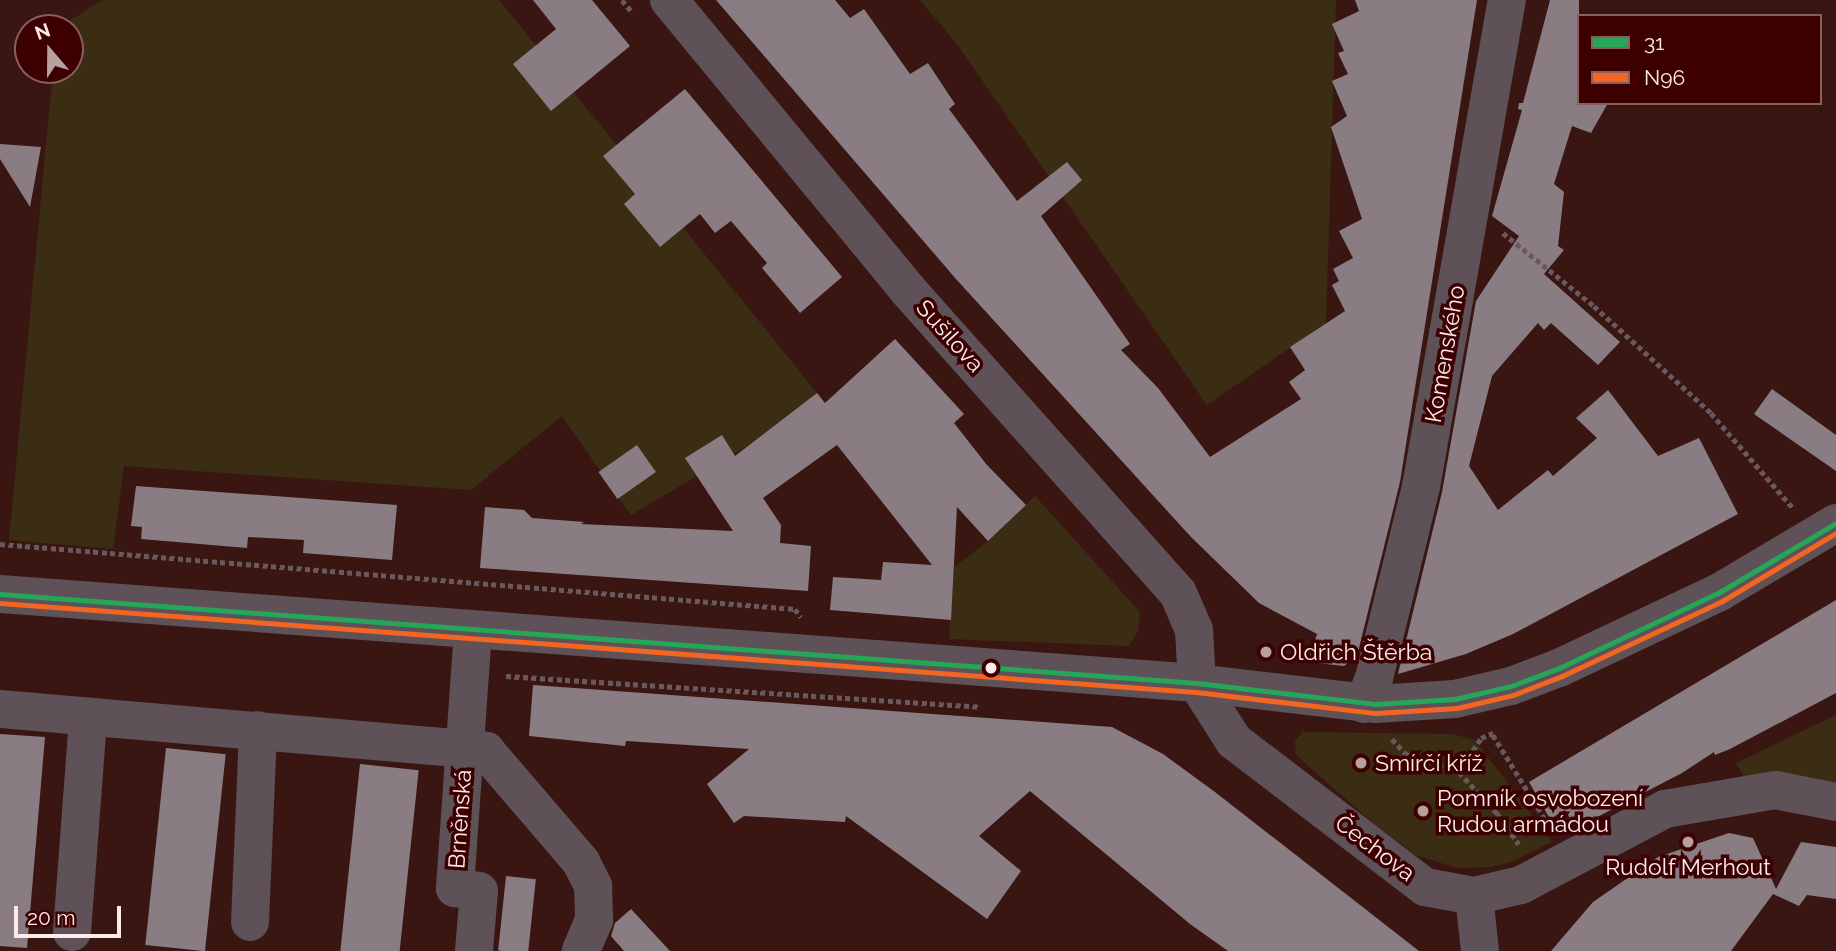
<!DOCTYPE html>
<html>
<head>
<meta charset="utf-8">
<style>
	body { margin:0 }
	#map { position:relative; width:1836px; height:951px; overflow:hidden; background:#3a1613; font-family:Raleway,sans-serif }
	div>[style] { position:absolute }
	.green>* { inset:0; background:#3b2d14 }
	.building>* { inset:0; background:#897c83; transform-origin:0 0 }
	.path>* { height:4.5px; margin-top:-2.25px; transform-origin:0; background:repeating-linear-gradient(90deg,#69595c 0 5px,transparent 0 8.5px) }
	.minor>* { height:38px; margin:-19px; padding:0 19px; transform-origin:19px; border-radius:19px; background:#5e5157 }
	.bus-1>* { height:5px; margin:-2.5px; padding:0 2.5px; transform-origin:2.5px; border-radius:2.5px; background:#26a659 }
	.bus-2>* { height:5px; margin:-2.5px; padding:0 2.5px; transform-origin:2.5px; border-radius:2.5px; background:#f26522 }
	.dots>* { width:19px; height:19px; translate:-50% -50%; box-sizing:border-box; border:4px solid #3d0000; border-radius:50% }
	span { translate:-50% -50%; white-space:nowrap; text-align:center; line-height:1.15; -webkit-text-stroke:7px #3d0000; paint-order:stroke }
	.street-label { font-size:23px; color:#fcebe8 }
	.poi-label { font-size:23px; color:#fcebe8 }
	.left { translate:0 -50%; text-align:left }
	.legend { position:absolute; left:1577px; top:14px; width:245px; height:91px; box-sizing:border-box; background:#3d0000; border:2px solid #895e5d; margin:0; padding:9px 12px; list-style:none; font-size:21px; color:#fcebe8 }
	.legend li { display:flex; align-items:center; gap:14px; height:35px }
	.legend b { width:35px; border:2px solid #895e5d }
	.north { position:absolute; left:14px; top:14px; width:70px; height:70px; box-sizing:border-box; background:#3d0000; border:2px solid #895e5d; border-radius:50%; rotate:340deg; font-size:19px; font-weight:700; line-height:28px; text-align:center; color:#fcebe8 }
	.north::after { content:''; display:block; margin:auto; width:24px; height:32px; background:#b8a09d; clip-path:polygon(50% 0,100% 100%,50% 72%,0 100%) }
	.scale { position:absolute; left:14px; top:906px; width:107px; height:32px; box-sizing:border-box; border:4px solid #fcebe8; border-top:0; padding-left:9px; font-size:21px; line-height:24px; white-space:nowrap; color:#fcebe8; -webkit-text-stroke:5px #3d0000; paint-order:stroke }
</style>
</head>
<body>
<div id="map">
	<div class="green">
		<div style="clip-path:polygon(102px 0,499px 0,817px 393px,754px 442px,631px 515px,562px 416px,471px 490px,124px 466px,113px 549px,9px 540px,53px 70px,70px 70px,70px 28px,59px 28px)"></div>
		<div style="clip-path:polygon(920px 0,1336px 0,1326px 323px,1207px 405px,957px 44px)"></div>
		<div style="clip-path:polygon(1035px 496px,1140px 612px,1138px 631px,1129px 646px,949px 639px,954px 567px,988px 541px)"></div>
		<div style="clip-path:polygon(1836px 715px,1836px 786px,1746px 780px,1736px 763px)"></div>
		<div style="clip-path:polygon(1303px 732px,1451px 734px,1475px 740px,1552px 842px,1512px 862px,1489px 867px,1457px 868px,1416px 855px,1373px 823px,1296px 755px,1295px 741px)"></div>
	</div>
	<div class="building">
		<div style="clip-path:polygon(533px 0,592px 0,630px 46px,551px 111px,513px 64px,556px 29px)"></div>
		<div style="clip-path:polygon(716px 0,835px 0,850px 18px,864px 9px,910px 74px,928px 63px,955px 104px,949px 109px,1017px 201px,1067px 162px,1082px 180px,1041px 216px,1130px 344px,1121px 350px,1158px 388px,1210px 457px,1301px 399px,1289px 382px,1305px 370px,1290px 347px,1345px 311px,1332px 285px,1339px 281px,1333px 269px,1353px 258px,1339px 231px,1362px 219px,1331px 127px,1347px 116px,1332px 81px,1348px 74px,1338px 53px,1344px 51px,1332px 24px,1359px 11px,1355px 0,1477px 0,1400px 482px,1357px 656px,1344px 666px,1308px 662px,1317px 634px,1259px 603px,1191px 537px,956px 279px)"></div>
		<div style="clip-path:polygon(1550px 0,1579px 0,1579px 103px,1608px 103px,1591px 133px,1572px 126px,1554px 184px,1564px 192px,1558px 246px,1564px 250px,1544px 274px,1620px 342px,1598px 365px,1551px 323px,1544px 330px,1538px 323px,1492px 376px,1469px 466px,1498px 510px,1548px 470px,1553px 476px,1597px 438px,1576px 418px,1608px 390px,1658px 456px,1699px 438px,1738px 514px,1513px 634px,1466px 654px,1398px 674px,1442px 492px,1476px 301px,1519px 236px,1492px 216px,1522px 110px,1518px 109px,1519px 103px,1523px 103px)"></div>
		<div style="clip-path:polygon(685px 89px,842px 277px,800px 313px,762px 268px,767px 263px,731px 221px,715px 233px,700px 214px,660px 247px,624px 204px,635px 194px,603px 156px)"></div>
		<div style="clip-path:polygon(0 144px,41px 147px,30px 207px,0 159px)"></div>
		<div style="clip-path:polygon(895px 339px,964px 414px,954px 423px,987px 465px,1026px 505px,988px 541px,957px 507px,951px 620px,830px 610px,833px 577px,881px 580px,883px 562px,932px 565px,837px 445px,763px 498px,781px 525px,780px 543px,811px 546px,808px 591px,480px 568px,485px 507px,524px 510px,532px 518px,584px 522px,581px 524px,733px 531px,685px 458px,722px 435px,735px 456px,817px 393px,825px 403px)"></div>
		<div style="clip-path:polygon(1772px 389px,1836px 435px,1836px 471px,1754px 414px)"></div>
		<div style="left:637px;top:445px;width:33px;height:47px;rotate:55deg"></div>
		<div style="clip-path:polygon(136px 486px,397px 505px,392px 560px,303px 553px,304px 540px,248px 537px,247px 548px,141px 539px,142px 527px,131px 526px)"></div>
		<div style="clip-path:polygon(1836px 600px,1836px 693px,1730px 749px,1715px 755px,1714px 752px,1682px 773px,1576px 828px,1565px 810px,1550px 819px,1529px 782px)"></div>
		<div style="clip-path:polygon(533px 685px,1112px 727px,1163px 754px,1215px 792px,1419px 951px,1228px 951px,1190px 924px,1030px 791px,979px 836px,1021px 871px,987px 919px,846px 816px,845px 822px,744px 816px,734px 823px,707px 784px,749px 749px,626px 741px,625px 746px,529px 736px)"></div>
		<div style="clip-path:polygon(0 734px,45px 737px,27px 948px,0 946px)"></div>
		<div style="left:166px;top:748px;width:60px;height:198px;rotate:6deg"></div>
		<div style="left:360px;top:764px;width:59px;height:188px;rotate:6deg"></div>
		<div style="clip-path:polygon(1729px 833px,1753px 838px,1776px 889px,1801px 842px,1836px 847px,1836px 899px,1807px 895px,1799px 906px,1773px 894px,1731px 951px,1551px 951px,1593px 902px,1658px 857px)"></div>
		<div style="left:506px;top:876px;width:30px;height:75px;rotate:6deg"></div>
		<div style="clip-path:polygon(631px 909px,670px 951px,624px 951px,611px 936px,615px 923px)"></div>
	</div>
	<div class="path">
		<div style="left:622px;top:0;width:17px;rotate:50deg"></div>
		<div style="left:1503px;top:233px;width:117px;rotate:38.7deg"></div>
		<div style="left:1594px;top:306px;width:159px;rotate:42.4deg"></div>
		<div style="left:1711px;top:413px;width:125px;rotate:49.2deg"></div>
		<div style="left:0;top:544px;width:798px;rotate:4.67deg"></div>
		<div style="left:795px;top:609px;width:10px;rotate:53deg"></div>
		<div style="left:506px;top:676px;width:475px;rotate:3.7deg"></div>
		<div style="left:1493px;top:735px;width:110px;rotate:58.3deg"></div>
		<div style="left:1392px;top:739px;width:21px;rotate:47deg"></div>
		<div style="left:1406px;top:754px;width:56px;rotate:18.8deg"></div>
		<div style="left:1459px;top:772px;width:56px;rotate:47.2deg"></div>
		<div style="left:1497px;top:813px;width:38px;rotate:55deg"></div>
		<div style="left:1459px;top:772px;width:40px;rotate:-57.1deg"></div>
		<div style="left:1481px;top:738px;width:13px;rotate:-23deg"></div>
	</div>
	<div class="minor">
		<div style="left:669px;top:0;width:374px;rotate:50.5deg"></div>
		<div style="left:907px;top:289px;width:407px;rotate:48.3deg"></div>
		<div style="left:1178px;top:593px;width:40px;rotate:66.6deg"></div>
		<div style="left:1194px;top:630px;width:53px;rotate:86.8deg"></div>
		<div style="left:1197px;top:683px;width:69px;rotate:57.5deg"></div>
		<div style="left:1234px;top:741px;width:240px;rotate:37.4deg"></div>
		<div style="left:1425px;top:887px;width:50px;rotate:10.4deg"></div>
		<div style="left:1474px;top:896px;width:48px;rotate:-13.2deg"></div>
		<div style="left:1521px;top:885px;width:163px;rotate:-27.8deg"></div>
		<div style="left:1665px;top:809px;width:112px;rotate:-9.8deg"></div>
		<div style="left:1775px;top:790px;width:62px;rotate:11.1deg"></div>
		<div style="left:0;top:594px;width:1200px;rotate:4.25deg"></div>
		<div style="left:1197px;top:683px;width:179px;rotate:6.7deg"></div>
		<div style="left:1375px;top:704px;width:80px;rotate:-3.6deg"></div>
		<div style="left:1455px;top:699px;width:57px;rotate:-13.1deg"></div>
		<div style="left:1511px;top:686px;width:51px;rotate:-20.6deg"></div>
		<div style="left:1559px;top:668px;width:176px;rotate:-25.3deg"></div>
		<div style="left:1718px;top:593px;width:137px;rotate:-30.7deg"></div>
		<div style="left:473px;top:630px;width:259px;rotate:94deg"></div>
		<div style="left:455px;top:888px;width:24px;rotate:7deg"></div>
		<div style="left:479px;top:891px;width:60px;rotate:94.8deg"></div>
		<div style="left:1364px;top:704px;width:28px;rotate:-69deg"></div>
		<div style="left:1374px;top:678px;width:197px;rotate:-76.2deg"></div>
		<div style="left:1421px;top:487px;width:495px;rotate:-80deg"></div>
		<div style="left:0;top:709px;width:488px;rotate:4.9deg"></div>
		<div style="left:486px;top:751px;width:146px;rotate:49.4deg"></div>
		<div style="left:581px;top:862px;width:27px;rotate:63deg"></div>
		<div style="left:593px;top:886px;width:34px;rotate:88deg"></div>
		<div style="left:594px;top:920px;width:34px;rotate:113deg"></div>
		<div style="left:1474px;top:896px;width:55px;rotate:83.8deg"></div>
		<div style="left:250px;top:922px;width:192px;rotate:-87.6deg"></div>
		<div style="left:72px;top:932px;width:216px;rotate:-85.7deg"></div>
	</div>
	<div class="bus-1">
		<div style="left:0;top:594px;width:1200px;rotate:4.25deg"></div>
		<div style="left:1197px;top:683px;width:179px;rotate:6.7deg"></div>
		<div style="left:1375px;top:704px;width:80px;rotate:-3.6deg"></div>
		<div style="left:1455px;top:699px;width:57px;rotate:-13.1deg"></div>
		<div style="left:1511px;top:686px;width:51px;rotate:-20.6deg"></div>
		<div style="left:1559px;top:668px;width:176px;rotate:-25.3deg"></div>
		<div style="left:1718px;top:593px;width:137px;rotate:-30.7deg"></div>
	</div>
	<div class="bus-2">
		<div style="left:0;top:603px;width:1199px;rotate:4.26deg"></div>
		<div style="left:1196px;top:692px;width:181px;rotate:6.7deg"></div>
		<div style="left:1376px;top:713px;width:81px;rotate:-3.5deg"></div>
		<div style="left:1457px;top:708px;width:57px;rotate:-13.1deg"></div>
		<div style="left:1513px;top:695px;width:53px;rotate:-21.2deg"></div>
		<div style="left:1562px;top:676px;width:177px;rotate:-25.1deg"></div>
		<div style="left:1722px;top:601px;width:133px;rotate:-30.8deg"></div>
	</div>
	<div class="dots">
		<div style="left:1266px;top:652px;background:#b8a09d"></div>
		<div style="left:991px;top:668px;background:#fcebe8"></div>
		<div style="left:1361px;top:763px;background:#b8a09d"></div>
		<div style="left:1423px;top:811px;background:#b8a09d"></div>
		<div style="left:1688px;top:842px;background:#b8a09d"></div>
	</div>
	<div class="street-label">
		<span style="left:950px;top:336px;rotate:48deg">Sušilova</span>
		<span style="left:1445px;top:354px;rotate:-80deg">Komenského</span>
		<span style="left:460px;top:819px;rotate:-86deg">Brněnská</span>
		<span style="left:1375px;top:848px;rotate:37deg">Čechova</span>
	</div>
	<div class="poi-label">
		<span class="left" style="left:1280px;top:652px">Oldřich Štěrba</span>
		<span class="left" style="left:1375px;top:763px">Smírčí kříž</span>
		<span class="left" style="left:1437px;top:811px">Pomník osvobození<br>Rudou armádou</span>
		<span style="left:1688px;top:867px">Rudolf Merhout</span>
	</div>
	<ul class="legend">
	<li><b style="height:9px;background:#26a659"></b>31</li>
	<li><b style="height:9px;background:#f26522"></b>N96</li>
	</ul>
	<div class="north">N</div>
	<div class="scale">20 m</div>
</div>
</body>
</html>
